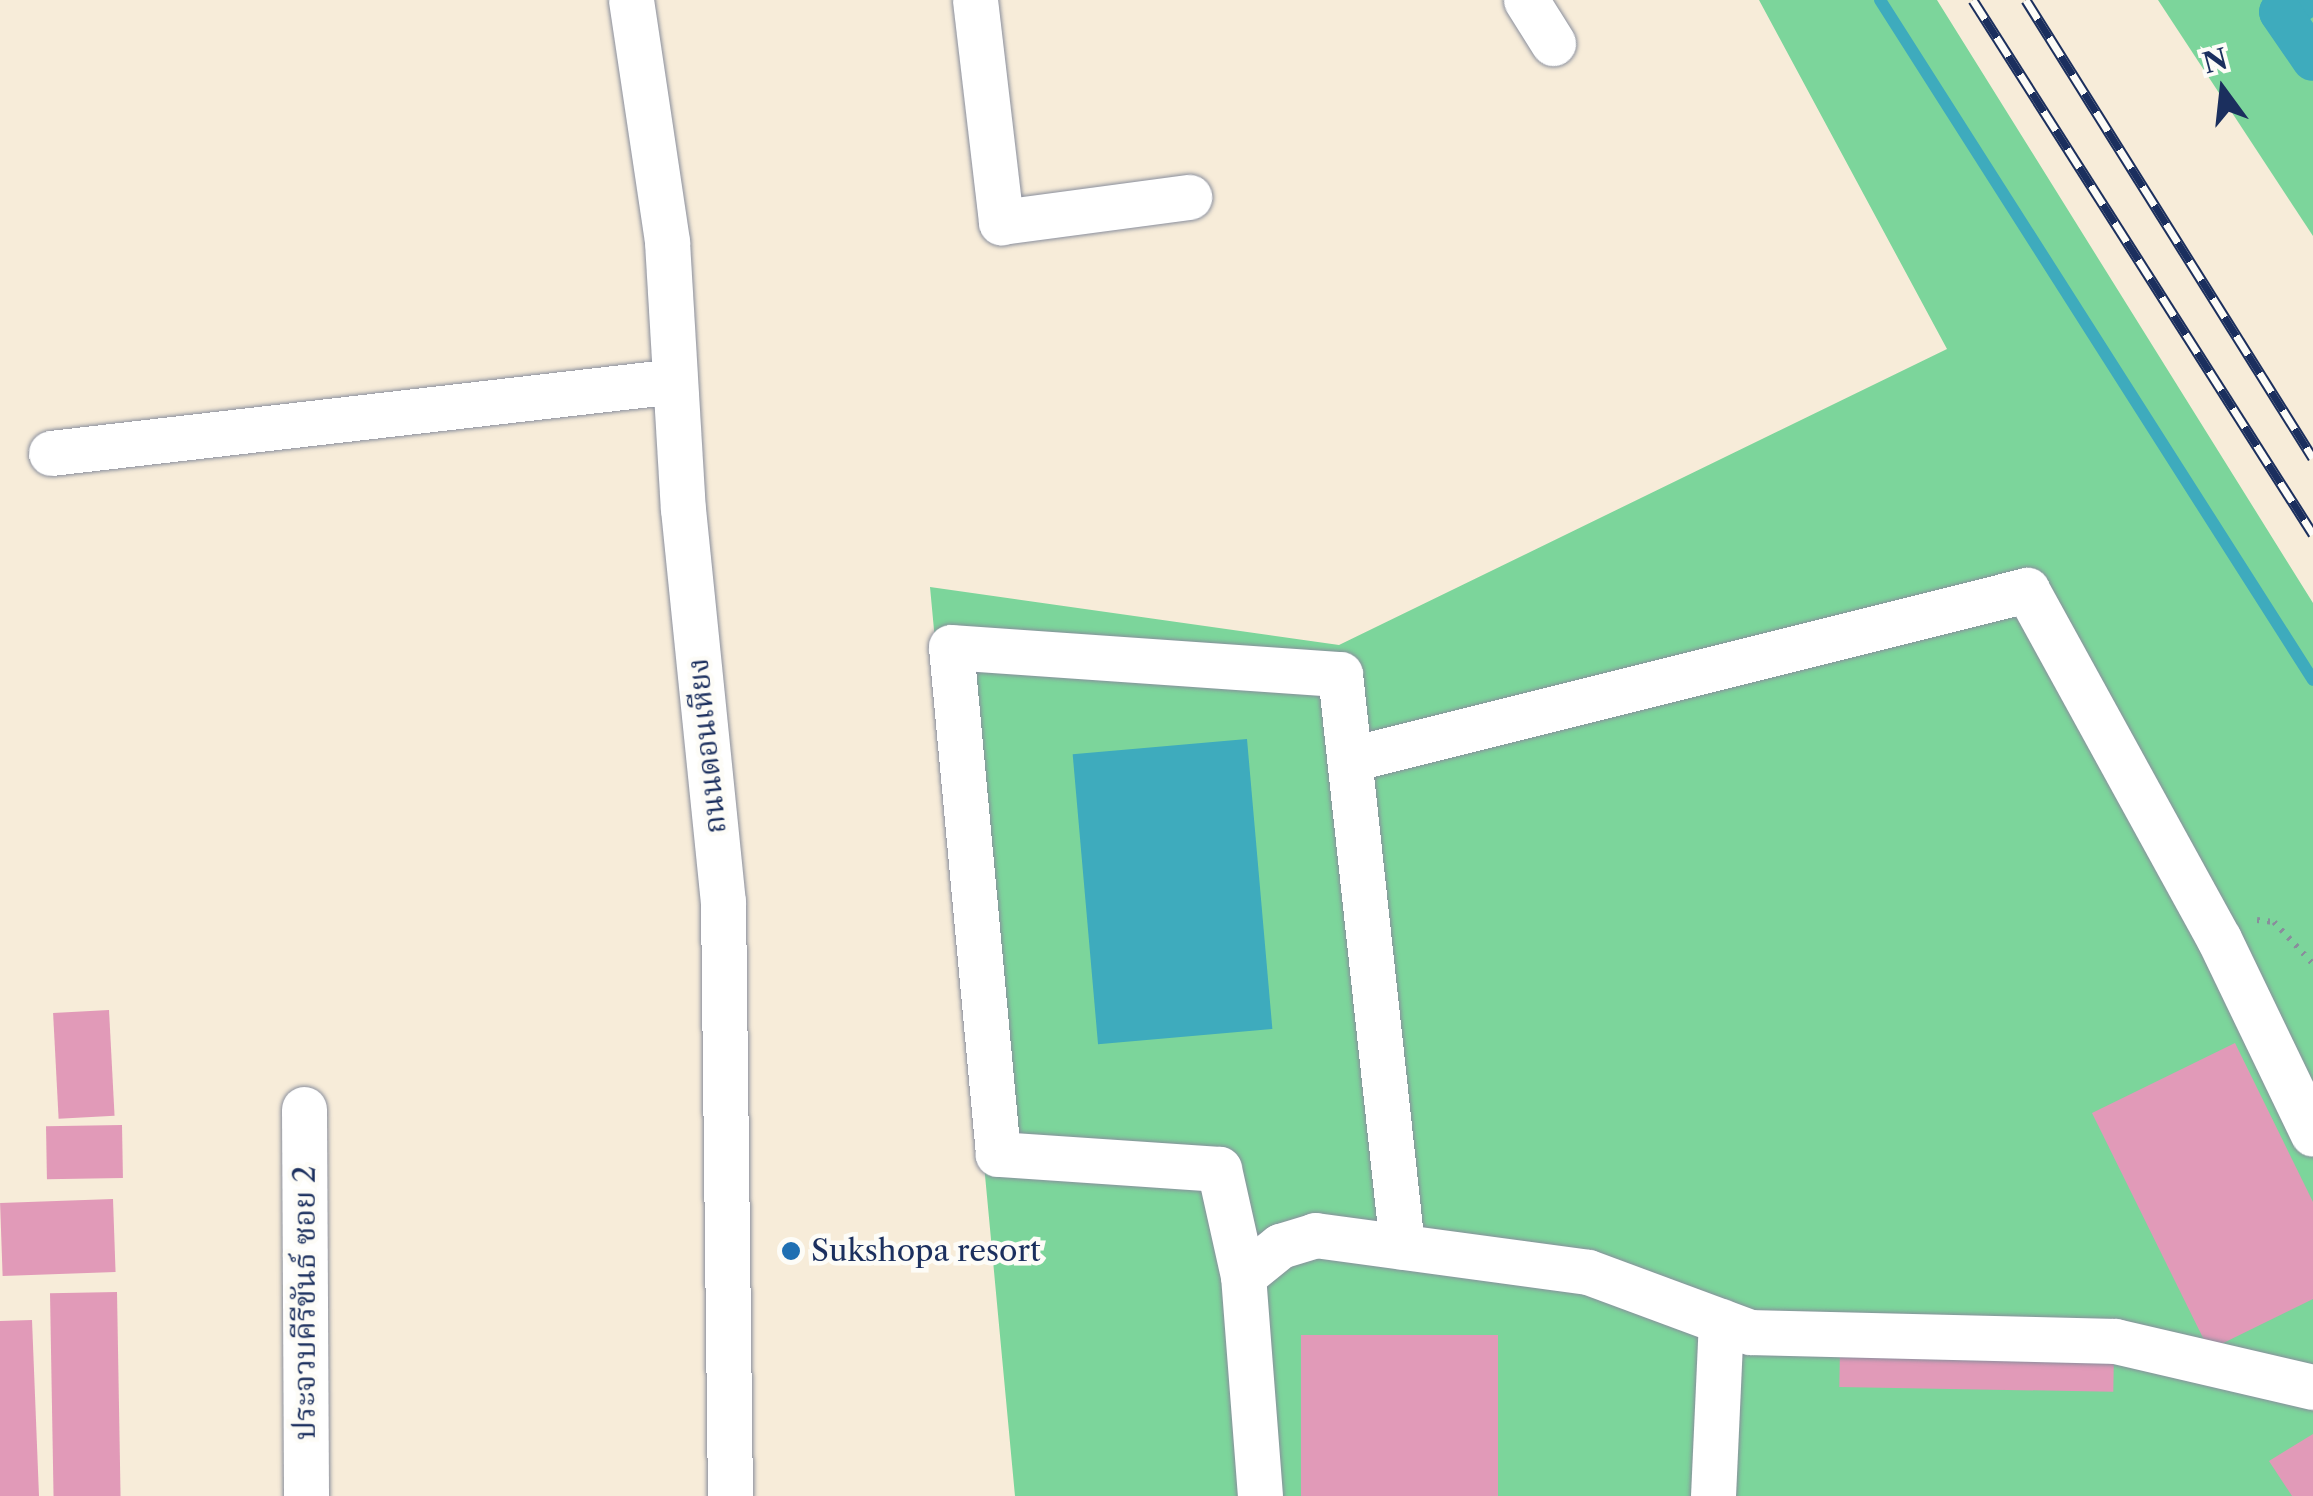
<!DOCTYPE html>
<html>
<head>
<meta charset="utf-8">
<style>
	body { margin:0 }
	#map { position:relative; width:2313px; height:1496px; overflow:hidden; background:#f7ecd9; font-family:"Libre Caslon Text","Noto Serif Thai",serif }
	div>[style] { position:absolute }
	.green>* { inset:0; background:#7cd59b }
	.water>* { inset:0; background:#3eabbd; transform-origin:0 0 }
	.stream>* { height:12px; margin:-6px; padding:0 6px; transform-origin:6px; border-radius:6px; background:#3eabbd }
	.canal>* { height:42px; margin:-21px; padding:0 21px; transform-origin:21px; border-radius:21px; background:#3eabbd }
	.building>* { inset:0; background:#e19ab8; transform-origin:0 0 }
	.path>* { height:6px; margin-top:-3px; transform-origin:0; background:repeating-linear-gradient(90deg,#898e9c 0 2.5px,transparent 0 10.5px) }
	.roads { filter:drop-shadow(0 0 2px #898e9c) drop-shadow(0 0 2px #898e9c) }
	.minor>* { height:45px; margin:-22.5px; padding:0 22.5px; transform-origin:22.5px; border-radius:22.5px; background:#fff }
	.rail>* { height:11px; margin-top:-5.5px; transform-origin:0; background:repeating-linear-gradient(90deg,#fdfcf7 0 22px,#1b2f5e 0 44px); box-sizing:border-box; border-block:2px solid #1b2f5e }
	.dots>* { width:28px; height:28px; translate:-50% -50%; box-sizing:border-box; border:5px solid #fdfcf7; border-radius:50% }
	span { translate:-50% -50%; white-space:nowrap; text-align:center; line-height:1.15; -webkit-text-stroke:9px #fdfcf7; paint-order:stroke }
	.street-label { font-size:30px; color:#1b2f5e }
	.poi-label { font-size:30px; color:#1b2f5e }
	.left { translate:0 -50%; text-align:left }
	.north { position:absolute; left:2173px; top:40px; width:100px; height:100px; -webkit-text-stroke:8px #fdfcf7; paint-order:stroke; rotate:345deg; font-size:28px; font-weight:700; line-height:40px; text-align:center; color:#1b2f5e }
	.north::after { content:''; display:block; margin:auto; width:35px; height:45px; background:#1b2f5e; clip-path:polygon(50% 0,100% 100%,50% 72%,0 100%) }
</style>
</head>
<body>
<div id="map">
	<div class="green">
		<div style="clip-path:polygon(1759px 0,1937px 0,2313px 603px,2313px 1496px,1015px 1496px,930px 587px,1339px 645px,1947px 349px)"></div>
		<div style="clip-path:polygon(2158px 0,2313px 0,2313px 236px)"></div>
	</div>
	<div class="water">
		<div style="left:1247px;top:739px;width:291px;height:175px;rotate:85deg"></div>
	</div>
	<div class="stream">
		<div style="left:1880px;top:0;width:806px;rotate:57.51deg"></div>
	</div>
	<div class="canal">
		<div style="left:2301px;top:0;width:24px;rotate:150deg"></div>
		<div style="left:2280px;top:12px;width:58px;rotate:55.5deg"></div>
	</div>
	<div class="building">
		<div style="left:109px;top:1010px;width:106px;height:56px;rotate:87deg"></div>
		<div style="clip-path:polygon(2235px 1043px,2313px 1202px,2313px 1299px,2209px 1350px,2092px 1113px)"></div>
		<div style="left:122px;top:1125px;width:53px;height:76px;rotate:89deg"></div>
		<div style="left:113px;top:1199px;width:73px;height:113px;rotate:88deg"></div>
		<div style="left:117px;top:1292px;width:204px;height:67px;rotate:89deg"></div>
		<div style="clip-path:polygon(32px 1320px,39px 1496px,0 1496px,0 1321px)"></div>
		<div style="left:1301px;top:1335px;width:197px;height:161px"></div>
		<div style="left:1840px;top:1348px;width:274px;height:39px;rotate:1deg"></div>
		<div style="clip-path:polygon(2313px 1434px,2313px 1496px,2292px 1496px,2269px 1461px)"></div>
	</div>
	<div class="path">
		<div style="left:2257px;top:920px;width:17px;rotate:7deg"></div>
		<div style="left:2274px;top:922px;width:57px;rotate:47.1deg"></div>
	</div>
	<div class="roads">
		<div class="minor">
			<div style="left:631px;top:0;width:245px;rotate:81.5deg"></div>
			<div style="left:667px;top:242px;width:267px;rotate:86.6deg"></div>
			<div style="left:683px;top:509px;width:394px;rotate:84.2deg"></div>
			<div style="left:723px;top:901px;width:595px;rotate:89.33deg"></div>
			<div style="left:975px;top:0;width:224px;rotate:83.3deg"></div>
			<div style="left:1001px;top:222px;width:190px;rotate:-7.6deg"></div>
			<div style="left:1526px;top:0;width:51px;rotate:57.9deg"></div>
			<div style="left:51px;top:453px;width:628px;rotate:-6.58deg"></div>
			<div style="left:1351px;top:759px;width:697px;rotate:-14.04deg"></div>
			<div style="left:2027px;top:590px;width:398px;rotate:61.2deg"></div>
			<div style="left:2219px;top:939px;width:216px;rotate:64.3deg"></div>
			<div style="left:304px;top:1109px;width:387px;rotate:89.7deg"></div>
			<div style="left:1243px;top:1276px;width:110px;rotate:-102.6deg"></div>
			<div style="left:1219px;top:1169px;width:222px;rotate:-176.1deg"></div>
			<div style="left:998px;top:1154px;width:509px;rotate:-95.3deg"></div>
			<div style="left:951px;top:647px;width:390px;rotate:4deg"></div>
			<div style="left:1340px;top:674px;width:576px;rotate:83.82deg"></div>
			<div style="left:1260px;top:1496px;width:221px;rotate:-94.4deg"></div>
			<div style="left:1243px;top:1276px;width:48px;rotate:-39deg"></div>
			<div style="left:1280px;top:1246px;width:37px;rotate:-17deg"></div>
			<div style="left:1315px;top:1235px;width:275px;rotate:7.7deg"></div>
			<div style="left:1588px;top:1272px;width:173px;rotate:20.3deg"></div>
			<div style="left:1750px;top:1332px;width:365px;rotate:1.4deg"></div>
			<div style="left:2115px;top:1341px;width:203px;rotate:13.1deg"></div>
			<div style="left:1713px;top:1496px;width:175px;rotate:-87.4deg"></div>
		</div>
	</div>
	<div class="rail">
		<div style="left:1973px;top:0;width:633px;rotate:57.51deg"></div>
		<div style="left:2026px;top:0;width:540px;rotate:57.93deg"></div>
	</div>
	<div class="dots">
		<div style="left:791px;top:1251px;background:#1f6fb2"></div>
	</div>
	<div class="street-label">
		<span style="left:707px;top:746px;rotate:-96deg">ถนนดอนเหียง</span>
		<span style="left:305px;top:1303px;rotate:-90deg">ประจวบคีรีขันธ์ ซอย 2</span>
	</div>
	<div class="poi-label">
		<span class="left" style="left:811px;top:1251px">Sukshopa resort</span>
	</div>
	<div class="north">N</div>
</div>
</body>
</html>
